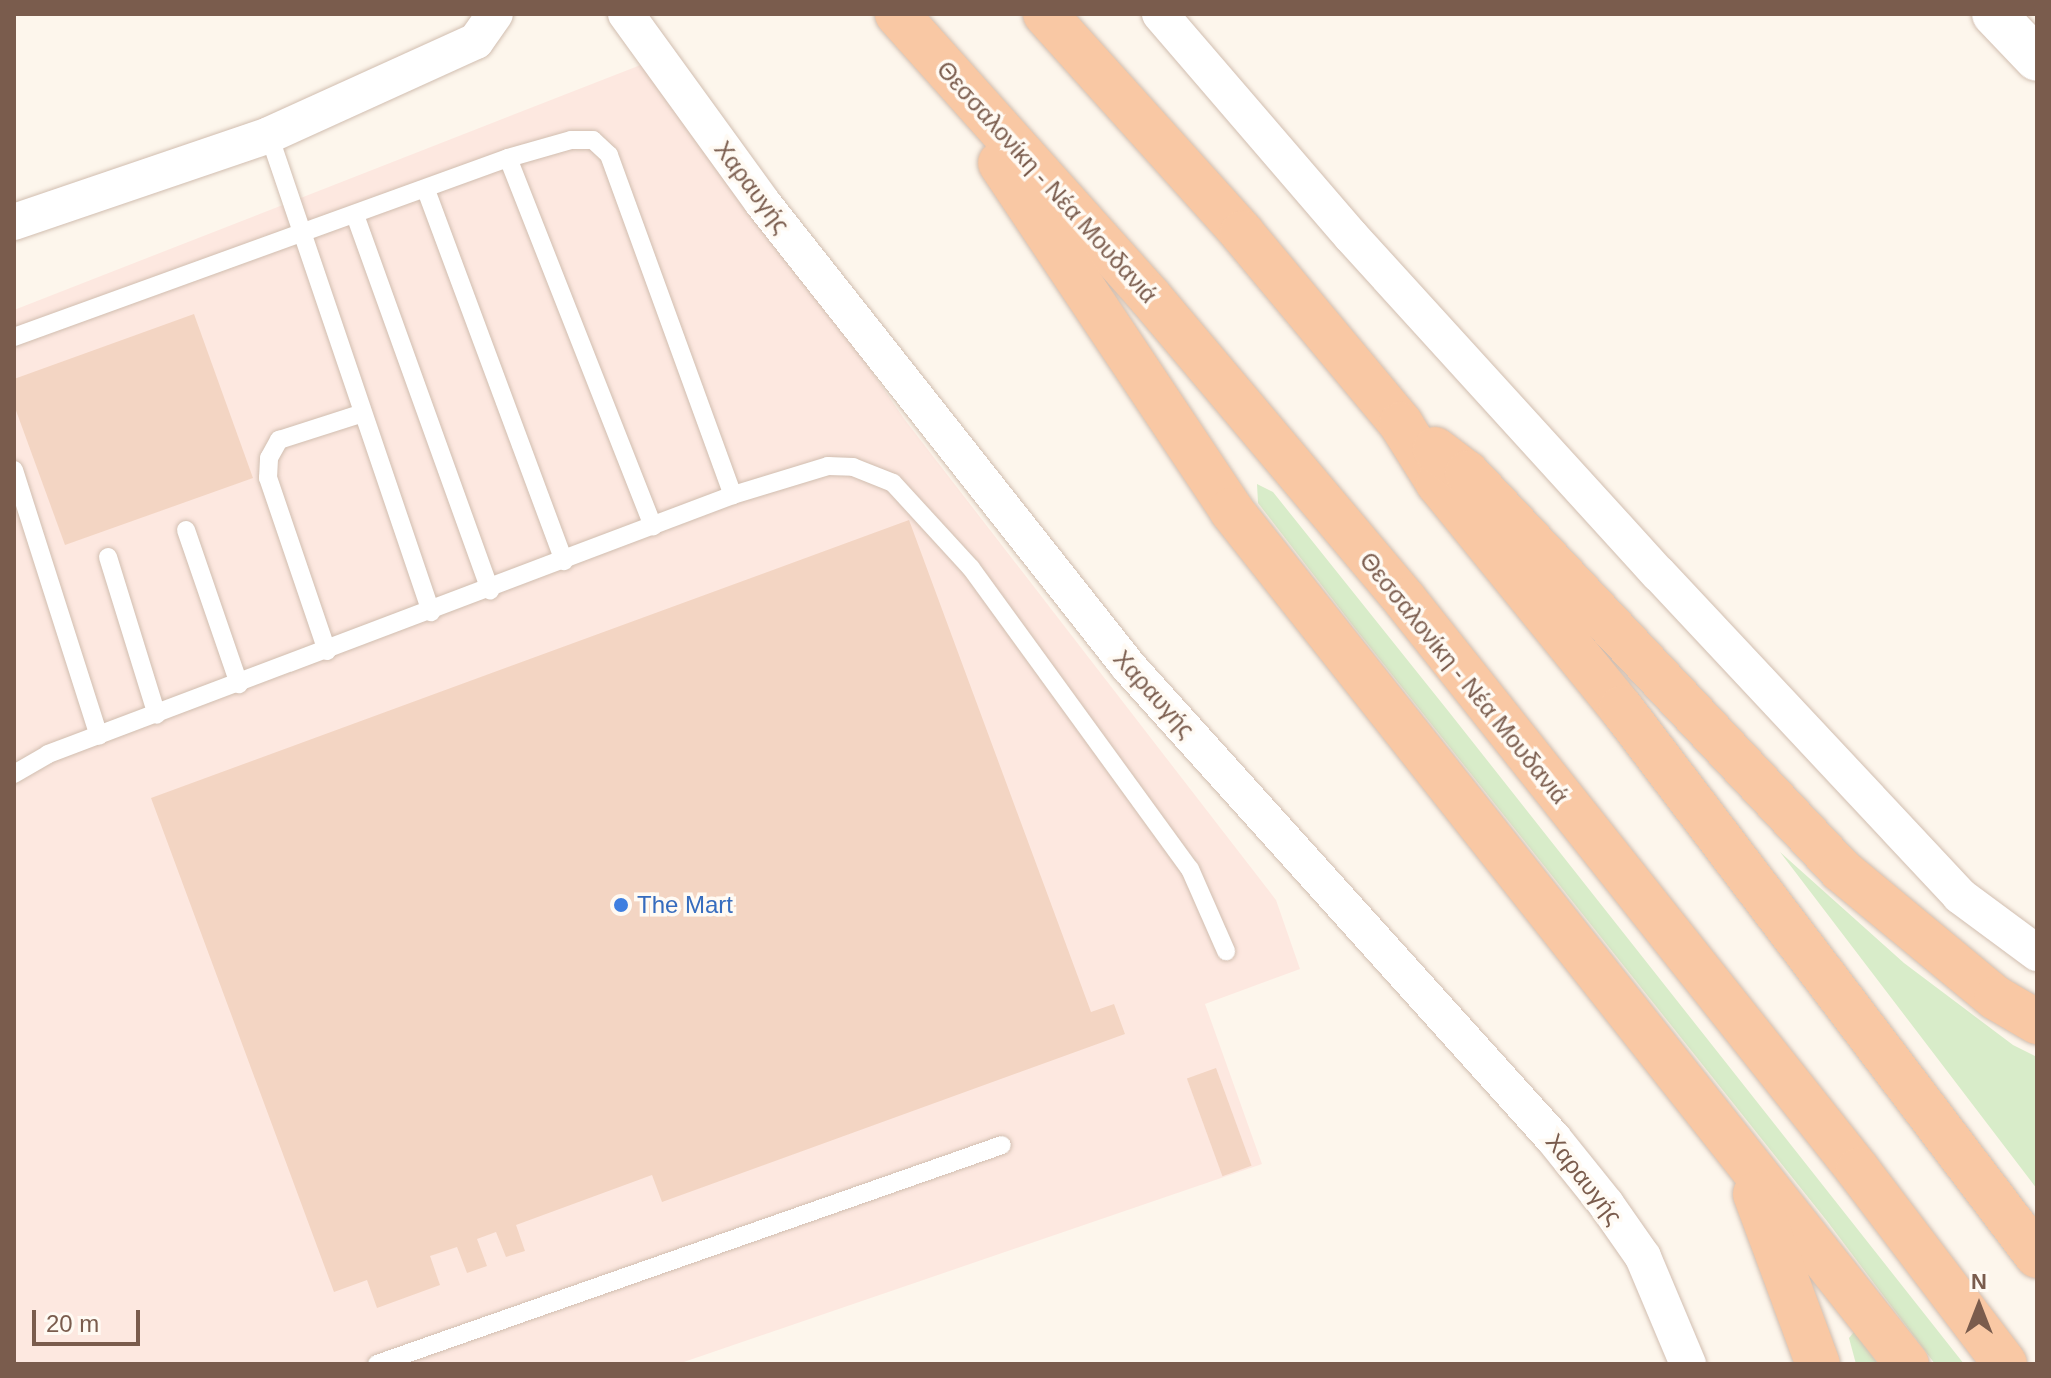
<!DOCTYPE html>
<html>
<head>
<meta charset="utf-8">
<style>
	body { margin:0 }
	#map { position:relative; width:2051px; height:1378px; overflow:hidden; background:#fdf6ec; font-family:Helvetica,sans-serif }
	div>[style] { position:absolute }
	.commercial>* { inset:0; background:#fde8e0 }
	.green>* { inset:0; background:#d8ecc9 }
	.building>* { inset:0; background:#f3d5c3; transform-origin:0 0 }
	.roads { filter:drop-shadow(0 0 2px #d1beb0) drop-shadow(0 0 2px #d1beb0) }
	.service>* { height:18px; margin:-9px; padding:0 9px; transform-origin:9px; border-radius:9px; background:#fff }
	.minor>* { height:36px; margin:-18px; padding:0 18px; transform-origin:18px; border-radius:18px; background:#fff }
	.tertiary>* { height:44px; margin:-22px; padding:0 22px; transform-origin:22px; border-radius:22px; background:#fff }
	.trunk>* { height:44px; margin:-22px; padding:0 22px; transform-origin:22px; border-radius:22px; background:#f9c8a4 }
	.dots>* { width:22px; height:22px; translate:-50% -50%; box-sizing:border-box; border:4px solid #fffaf3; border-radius:50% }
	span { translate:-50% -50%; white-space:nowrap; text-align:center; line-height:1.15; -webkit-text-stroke:7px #fffaf3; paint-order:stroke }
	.street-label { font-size:24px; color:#7a5c4d }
	.shop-label { font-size:24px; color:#366cbe }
	.left { translate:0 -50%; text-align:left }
	.frame { position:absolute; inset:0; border:16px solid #7a5c4d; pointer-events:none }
	.north { position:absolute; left:1939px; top:1266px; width:80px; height:80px; -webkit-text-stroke:6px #fffaf3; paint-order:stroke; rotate:0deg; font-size:22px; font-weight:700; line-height:32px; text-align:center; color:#7a5c4d }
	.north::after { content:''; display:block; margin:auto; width:28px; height:36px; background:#7a5c4d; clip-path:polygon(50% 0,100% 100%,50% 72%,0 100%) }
	.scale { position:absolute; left:32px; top:1310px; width:108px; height:36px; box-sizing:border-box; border:4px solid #7a5c4d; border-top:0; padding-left:10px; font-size:24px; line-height:28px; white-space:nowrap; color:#7a5c4d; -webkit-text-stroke:6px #fffaf3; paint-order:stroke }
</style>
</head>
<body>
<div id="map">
	<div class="commercial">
		<div style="clip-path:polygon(656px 59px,905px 420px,1276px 900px,1300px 969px,1205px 1004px,1262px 1164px,678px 1364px,14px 1364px,14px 310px)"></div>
	</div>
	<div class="green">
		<div style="clip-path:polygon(1257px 484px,1273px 492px,1449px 712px,1964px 1364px,1935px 1364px,1827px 1221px,1354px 627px,1258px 503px)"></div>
		<div style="clip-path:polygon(1780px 852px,1904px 963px,2013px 1045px,2037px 1057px,2037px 1189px)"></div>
		<div style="clip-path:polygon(1854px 1332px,1878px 1364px,1856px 1364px,1849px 1338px)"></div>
	</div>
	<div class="building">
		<div style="clip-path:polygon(194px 314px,253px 478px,65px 545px,14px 405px,14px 379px)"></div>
		<div style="clip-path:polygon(909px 520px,1091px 1012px,1114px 1004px,1125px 1034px,662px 1202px,652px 1175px,516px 1225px,525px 1251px,506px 1257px,496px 1232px,477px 1239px,487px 1266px,467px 1273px,457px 1247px,430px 1256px,440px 1285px,377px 1308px,367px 1280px,334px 1292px,151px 798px)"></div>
		<div style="left:1216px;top:1068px;width:104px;height:31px;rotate:70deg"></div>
	</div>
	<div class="roads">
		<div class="service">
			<div style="left:269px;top:135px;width:504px;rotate:71.24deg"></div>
			<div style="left:508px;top:158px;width:396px;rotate:68.5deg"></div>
			<div style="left:426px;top:190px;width:396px;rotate:69.6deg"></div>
			<div style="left:355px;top:215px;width:399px;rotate:70.2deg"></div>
			<div style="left:14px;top:337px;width:525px;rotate:-19.92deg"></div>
			<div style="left:508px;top:158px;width:66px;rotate:-15.9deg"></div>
			<div style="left:571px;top:140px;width:22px"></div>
			<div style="left:593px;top:140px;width:22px;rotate:43deg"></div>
			<div style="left:609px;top:155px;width:362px;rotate:70deg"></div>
			<div style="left:14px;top:470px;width:279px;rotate:72.3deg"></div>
			<div style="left:186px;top:530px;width:163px;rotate:71deg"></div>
			<div style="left:108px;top:557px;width:165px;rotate:72.8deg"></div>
			<div style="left:327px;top:651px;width:183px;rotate:-108.8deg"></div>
			<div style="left:268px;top:478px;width:20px;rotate:-87deg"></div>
			<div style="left:269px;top:458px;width:21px;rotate:-61deg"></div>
			<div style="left:279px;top:440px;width:88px;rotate:-17.8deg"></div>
			<div style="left:14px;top:774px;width:39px;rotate:-30deg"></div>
			<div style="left:48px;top:754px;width:732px;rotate:-20.71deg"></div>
			<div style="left:733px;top:495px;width:99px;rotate:-17deg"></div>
			<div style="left:828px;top:466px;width:25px;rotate:2deg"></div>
			<div style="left:853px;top:467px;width:43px;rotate:21.8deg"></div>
			<div style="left:893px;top:483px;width:115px;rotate:47.5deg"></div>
			<div style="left:971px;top:568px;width:372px;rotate:54deg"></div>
			<div style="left:1190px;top:869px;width:90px;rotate:66.3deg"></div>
			<div style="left:377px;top:1364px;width:662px;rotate:-19.31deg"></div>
		</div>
		<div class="minor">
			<div style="left:626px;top:14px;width:232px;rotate:54.1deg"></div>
			<div style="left:762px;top:202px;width:592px;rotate:51.72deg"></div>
			<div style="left:1129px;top:667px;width:634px;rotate:48.01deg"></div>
			<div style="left:1553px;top:1138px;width:85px;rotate:51.2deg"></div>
			<div style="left:1606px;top:1204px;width:65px;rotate:55.1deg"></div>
			<div style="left:1643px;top:1257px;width:116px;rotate:67.2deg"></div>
			<div style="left:1160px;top:14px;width:293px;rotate:49.3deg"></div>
			<div style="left:1351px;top:236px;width:457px;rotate:47.7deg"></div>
			<div style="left:1659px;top:574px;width:441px;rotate:46.9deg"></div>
			<div style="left:1960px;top:896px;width:96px;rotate:36.5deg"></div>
			<div style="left:14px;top:222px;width:269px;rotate:-18.8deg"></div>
			<div style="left:269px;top:135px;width:227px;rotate:-24.4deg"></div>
			<div style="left:476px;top:41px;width:33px;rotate:-55deg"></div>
		</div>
		<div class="tertiary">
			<div style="left:1994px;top:14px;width:62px;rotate:46.3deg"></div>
		</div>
		<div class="trunk">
			<div style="left:897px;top:14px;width:380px;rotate:48.2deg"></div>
			<div style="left:1150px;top:297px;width:396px;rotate:49.9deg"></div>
			<div style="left:1405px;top:600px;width:728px;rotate:51.52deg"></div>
			<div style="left:1858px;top:1170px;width:243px;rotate:52.8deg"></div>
			<div style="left:1045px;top:14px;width:295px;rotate:48deg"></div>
			<div style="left:1242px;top:233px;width:249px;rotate:50.2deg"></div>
			<div style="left:1401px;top:424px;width:70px;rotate:57.9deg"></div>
			<div style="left:1438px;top:483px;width:290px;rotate:50.9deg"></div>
			<div style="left:1621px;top:708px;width:688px;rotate:52.8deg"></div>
			<div style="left:1000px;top:163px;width:417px;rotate:56.3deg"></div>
			<div style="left:1231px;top:510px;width:1089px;rotate:51.64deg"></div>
			<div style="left:1435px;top:449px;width:40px;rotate:37deg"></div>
			<div style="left:1467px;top:473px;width:545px;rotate:46.71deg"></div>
			<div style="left:1841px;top:870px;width:201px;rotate:39.6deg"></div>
			<div style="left:1996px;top:998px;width:48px;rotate:30.3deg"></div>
			<div style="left:1755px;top:1194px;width:181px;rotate:69.7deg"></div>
		</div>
	</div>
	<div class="dots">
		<div style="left:621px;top:905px;background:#3f7fe0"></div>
	</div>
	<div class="street-label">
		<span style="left:1047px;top:182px;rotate:48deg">Θεσσαλονίκη - Νέα Μουδανιά</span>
		<span style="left:752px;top:187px;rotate:53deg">Χαραυγής</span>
		<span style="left:1464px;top:678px;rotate:51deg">Θεσσαλονίκη - Νέα Μουδανιά</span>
		<span style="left:1154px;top:694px;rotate:48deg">Χαραυγής</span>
		<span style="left:1584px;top:1179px;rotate:52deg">Χαραυγής</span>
	</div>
	<div class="shop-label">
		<span class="left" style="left:637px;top:905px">The Mart</span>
	</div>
	<div class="frame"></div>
	<div class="north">N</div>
	<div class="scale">20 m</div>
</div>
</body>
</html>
